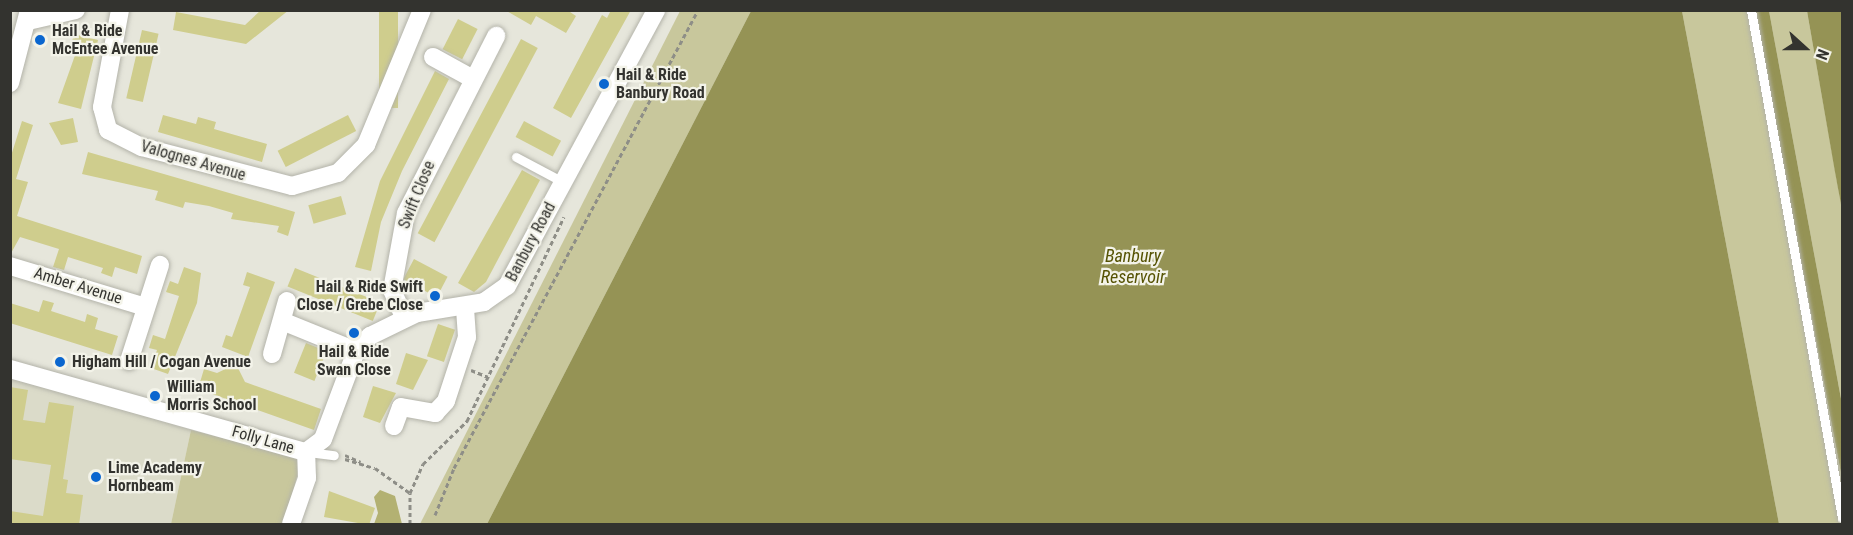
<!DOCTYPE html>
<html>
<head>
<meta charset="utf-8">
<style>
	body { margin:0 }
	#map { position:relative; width:1853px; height:535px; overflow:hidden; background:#e6e6db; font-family:"Roboto Condensed",sans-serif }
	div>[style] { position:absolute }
	.built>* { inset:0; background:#dbdbc9 }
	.green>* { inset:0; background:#c8c79c }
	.forest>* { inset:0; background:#b3b172 }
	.water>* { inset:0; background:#959355 }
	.building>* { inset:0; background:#cfcd8d; transform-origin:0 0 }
	.path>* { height:3px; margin-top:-1.5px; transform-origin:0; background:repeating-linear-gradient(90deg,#8e8e87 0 4.5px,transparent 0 7.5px) }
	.roads { filter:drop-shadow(0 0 2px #b3b3a9) drop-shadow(0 0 2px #b3b3a9) }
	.lane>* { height:9px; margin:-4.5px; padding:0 4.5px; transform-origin:4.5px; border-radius:4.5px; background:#fff }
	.street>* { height:18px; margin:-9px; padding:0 9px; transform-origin:9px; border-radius:9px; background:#fff }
	.dots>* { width:16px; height:16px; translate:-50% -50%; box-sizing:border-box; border:3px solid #f3f3e9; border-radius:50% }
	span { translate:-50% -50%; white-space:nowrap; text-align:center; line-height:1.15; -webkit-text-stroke:4.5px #f3f3e9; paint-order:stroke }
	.poi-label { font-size:16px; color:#33332f; font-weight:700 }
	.left { translate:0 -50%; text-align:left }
	.right { translate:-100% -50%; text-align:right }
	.street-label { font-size:16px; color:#33332f }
	.water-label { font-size:18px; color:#565304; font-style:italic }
	.frame { position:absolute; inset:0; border:12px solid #33332f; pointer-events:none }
	.north { position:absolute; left:1775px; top:18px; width:60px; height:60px; -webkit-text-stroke:4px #f3f3e9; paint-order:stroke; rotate:111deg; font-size:16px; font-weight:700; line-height:24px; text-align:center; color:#33332f }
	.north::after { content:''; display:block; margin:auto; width:21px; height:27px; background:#33332f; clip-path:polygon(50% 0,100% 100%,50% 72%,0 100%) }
</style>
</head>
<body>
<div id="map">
	<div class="built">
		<div style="clip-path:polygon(10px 376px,191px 430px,171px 524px,11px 524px)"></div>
	</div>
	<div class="green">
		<div style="clip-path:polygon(680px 11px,751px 11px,487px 524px,420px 524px)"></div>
		<div style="clip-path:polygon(1682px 11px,1754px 11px,1842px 479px,1842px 524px,1779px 524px)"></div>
		<div style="clip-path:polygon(1769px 11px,1807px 11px,1842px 210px,1842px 404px)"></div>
		<div style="clip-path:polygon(191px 430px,302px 458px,284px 524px,171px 524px)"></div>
	</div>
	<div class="forest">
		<div style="clip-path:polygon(380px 490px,395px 496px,402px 524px,374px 524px,378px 513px,374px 497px)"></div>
	</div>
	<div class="water">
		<div style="clip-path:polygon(751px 11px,1682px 11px,1779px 524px,487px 524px)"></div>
		<div style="clip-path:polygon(1754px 11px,1769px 11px,1842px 404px,1842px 479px)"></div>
		<div style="clip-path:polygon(1807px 11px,1842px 11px,1842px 210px,1835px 172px)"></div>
	</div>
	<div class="building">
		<div style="clip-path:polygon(261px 10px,289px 10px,246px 44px,173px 30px,176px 12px,245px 25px)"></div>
		<div style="left:379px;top:10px;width:19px;height:98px"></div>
		<div style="clip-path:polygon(505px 10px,567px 10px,576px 16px,566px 33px,536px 16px,531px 25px)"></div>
		<div style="clip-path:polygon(611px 10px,631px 10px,571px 118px,553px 108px,602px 15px,607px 18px)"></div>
		<div style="left:458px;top:19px;width:22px;height:34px;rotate:27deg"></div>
		<div style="left:142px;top:30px;width:17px;height:70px;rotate:13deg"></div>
		<div style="clip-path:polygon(74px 34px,98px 40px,81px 109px,58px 103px,78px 47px,71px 45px)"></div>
		<div style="left:521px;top:39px;width:19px;height:220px;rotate:28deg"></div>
		<div style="clip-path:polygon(435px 71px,449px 79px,402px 171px,381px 222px,371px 271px,355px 267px,380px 181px)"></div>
		<div style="clip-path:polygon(163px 115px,196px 124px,198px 117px,216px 122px,214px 129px,267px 144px,262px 162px,158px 132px)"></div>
		<div style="left:348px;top:115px;width:18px;height:79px;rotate:63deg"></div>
		<div style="clip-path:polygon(73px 118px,78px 142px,61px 145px,49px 123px)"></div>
		<div style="clip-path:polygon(22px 121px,33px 125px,16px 179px,28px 182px,17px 216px,142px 256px,137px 274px,115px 267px,112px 277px,101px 273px,103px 268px,68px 257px,64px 270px,53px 267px,59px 249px,20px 237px,10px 255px,10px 159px)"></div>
		<div style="left:524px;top:121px;width:42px;height:18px;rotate:28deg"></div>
		<div style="clip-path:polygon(88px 152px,295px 212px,288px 236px,277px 232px,279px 226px,231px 219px,233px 213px,209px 206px,185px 202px,183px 208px,155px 200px,158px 191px,82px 174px)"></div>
		<div style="clip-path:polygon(522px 170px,540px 180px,486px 282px,474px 292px,458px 283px)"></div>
		<div style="left:341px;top:196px;width:19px;height:34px;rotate:74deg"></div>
		<div style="left:414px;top:259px;width:38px;height:23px;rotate:28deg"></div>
		<div style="clip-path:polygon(184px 267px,201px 273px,197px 303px,168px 374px,151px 368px,157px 350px,149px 348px,153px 335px,165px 339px,179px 296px,166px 292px,170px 281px,178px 284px)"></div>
		<div style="left:295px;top:268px;width:92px;height:20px;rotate:22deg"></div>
		<div style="clip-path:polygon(247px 272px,275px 282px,248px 357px,222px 347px,226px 335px,232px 337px,250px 287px,243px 285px)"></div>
		<div style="clip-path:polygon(43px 300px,54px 303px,51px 311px,85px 322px,87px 314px,98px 318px,95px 329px,118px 336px,112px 355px,10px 323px,10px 303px,39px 312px)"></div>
		<div style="left:438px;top:324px;width:18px;height:34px;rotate:19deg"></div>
		<div style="left:306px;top:343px;width:22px;height:32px;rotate:22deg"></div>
		<div style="clip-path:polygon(406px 353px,428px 360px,413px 390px,396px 384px)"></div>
		<div style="clip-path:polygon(236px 364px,245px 382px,321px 409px,314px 430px,198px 389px,204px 369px,217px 373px)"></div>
		<div style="clip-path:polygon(373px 386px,396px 393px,380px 423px,363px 417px)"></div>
		<div style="clip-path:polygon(10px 387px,28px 390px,23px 420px,45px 423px,49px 402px,74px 406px,63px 479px,68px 480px,66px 493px,83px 495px,79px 525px,10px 525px,10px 511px,43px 516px,51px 465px,10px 459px)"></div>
		<div style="clip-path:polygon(329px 491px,375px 508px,369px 525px,324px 517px)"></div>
	</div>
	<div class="path">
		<div style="left:471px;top:370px;width:18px;rotate:22deg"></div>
		<div style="left:345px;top:455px;width:17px;rotate:24deg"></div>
		<div style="left:345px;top:459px;width:31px;rotate:17deg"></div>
		<div style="left:375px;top:468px;width:43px;rotate:35.5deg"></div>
		<div style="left:435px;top:515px;width:51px;rotate:-68deg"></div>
		<div style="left:454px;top:468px;width:519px;rotate:-61.95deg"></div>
		<div style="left:410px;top:524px;width:31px;rotate:-90deg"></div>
		<div style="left:410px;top:493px;width:32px;rotate:-66deg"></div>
		<div style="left:423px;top:464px;width:62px;rotate:-44.3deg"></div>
		<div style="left:467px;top:421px;width:226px;rotate:-64.6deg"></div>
	</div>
	<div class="roads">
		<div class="lane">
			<div style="left:1751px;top:10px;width:516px;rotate:79.84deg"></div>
			<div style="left:516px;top:157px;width:53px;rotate:28deg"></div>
			<div style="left:308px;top:452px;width:26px;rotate:7deg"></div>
		</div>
		<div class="street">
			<div style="left:120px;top:10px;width:99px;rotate:100.5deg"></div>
			<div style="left:102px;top:107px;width:24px;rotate:75deg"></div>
			<div style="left:108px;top:130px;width:38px;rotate:27deg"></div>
			<div style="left:142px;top:147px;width:155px;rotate:14.6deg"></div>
			<div style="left:292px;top:186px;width:48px;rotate:-15.8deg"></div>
			<div style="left:338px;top:173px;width:40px;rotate:-45deg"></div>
			<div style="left:366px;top:145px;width:146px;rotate:-67.5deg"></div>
			<div style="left:28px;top:21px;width:49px;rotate:-12.9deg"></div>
			<div style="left:433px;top:57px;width:46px;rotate:28.8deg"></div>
			<div style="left:10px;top:83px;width:75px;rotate:-75.4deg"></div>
			<div style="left:10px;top:266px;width:142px;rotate:16.8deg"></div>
			<div style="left:404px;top:317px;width:30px;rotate:-114deg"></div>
			<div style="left:392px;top:290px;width:78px;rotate:-79.7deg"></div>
			<div style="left:406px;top:213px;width:199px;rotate:-63deg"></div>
			<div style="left:282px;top:321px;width:80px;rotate:22.1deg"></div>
			<div style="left:272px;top:354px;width:55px;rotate:-74.2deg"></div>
			<div style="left:129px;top:361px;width:101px;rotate:-72.1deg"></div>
			<div style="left:10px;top:369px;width:307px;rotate:15.7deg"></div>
			<div style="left:394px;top:426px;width:20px;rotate:-70deg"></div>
			<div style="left:401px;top:407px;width:35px;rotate:10deg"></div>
			<div style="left:435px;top:413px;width:16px;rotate:-47deg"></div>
			<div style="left:446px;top:401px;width:67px;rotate:-71.8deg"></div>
			<div style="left:467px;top:337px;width:30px;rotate:-94deg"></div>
			<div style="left:306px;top:452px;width:21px;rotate:-37deg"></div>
			<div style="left:323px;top:439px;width:94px;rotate:-69.4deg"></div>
			<div style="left:356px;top:351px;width:21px;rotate:-47deg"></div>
			<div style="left:370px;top:336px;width:52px;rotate:-26.1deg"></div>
			<div style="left:417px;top:313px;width:68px;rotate:-9.3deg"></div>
			<div style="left:484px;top:302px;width:28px;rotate:-35deg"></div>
			<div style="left:507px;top:286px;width:314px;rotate:-61.6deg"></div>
			<div style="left:291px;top:524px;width:49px;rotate:-70.8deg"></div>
			<div style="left:307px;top:478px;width:26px;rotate:-92deg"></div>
		</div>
	</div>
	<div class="dots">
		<div style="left:40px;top:40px;background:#0a66cf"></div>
		<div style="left:604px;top:84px;background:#0a66cf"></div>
		<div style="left:435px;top:296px;background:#0a66cf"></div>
		<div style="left:354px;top:333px;background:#0a66cf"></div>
		<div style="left:60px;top:362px;background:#0a66cf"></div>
		<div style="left:155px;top:396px;background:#0a66cf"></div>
		<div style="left:96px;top:477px;background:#0a66cf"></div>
	</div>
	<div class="poi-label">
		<span class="left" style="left:52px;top:40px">Hail &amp; Ride<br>McEntee Avenue</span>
		<span class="left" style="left:616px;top:84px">Hail &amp; Ride<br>Banbury Road</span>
		<span class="right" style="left:423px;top:296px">Hail &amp; Ride Swift<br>Close / Grebe Close</span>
		<span style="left:354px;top:361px">Hail &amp; Ride<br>Swan Close</span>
		<span class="left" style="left:72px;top:362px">Higham Hill / Cogan Avenue</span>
		<span class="left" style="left:167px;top:396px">William<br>Morris School</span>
		<span class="left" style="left:108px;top:477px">Lime Academy<br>Hornbeam</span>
	</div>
	<div class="street-label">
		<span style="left:193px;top:161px;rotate:16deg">Valognes Avenue</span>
		<span style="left:417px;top:195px;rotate:-68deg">Swift Close</span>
		<span style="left:531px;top:242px;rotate:-62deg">Banbury Road</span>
		<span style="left:78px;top:286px;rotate:17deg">Amber Avenue</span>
		<span style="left:263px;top:440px;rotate:16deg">Folly Lane</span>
	</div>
	<div class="water-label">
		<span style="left:1133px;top:267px">Banbury<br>Reservoir</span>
	</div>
	<div class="frame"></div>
	<div class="north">N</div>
</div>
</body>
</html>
